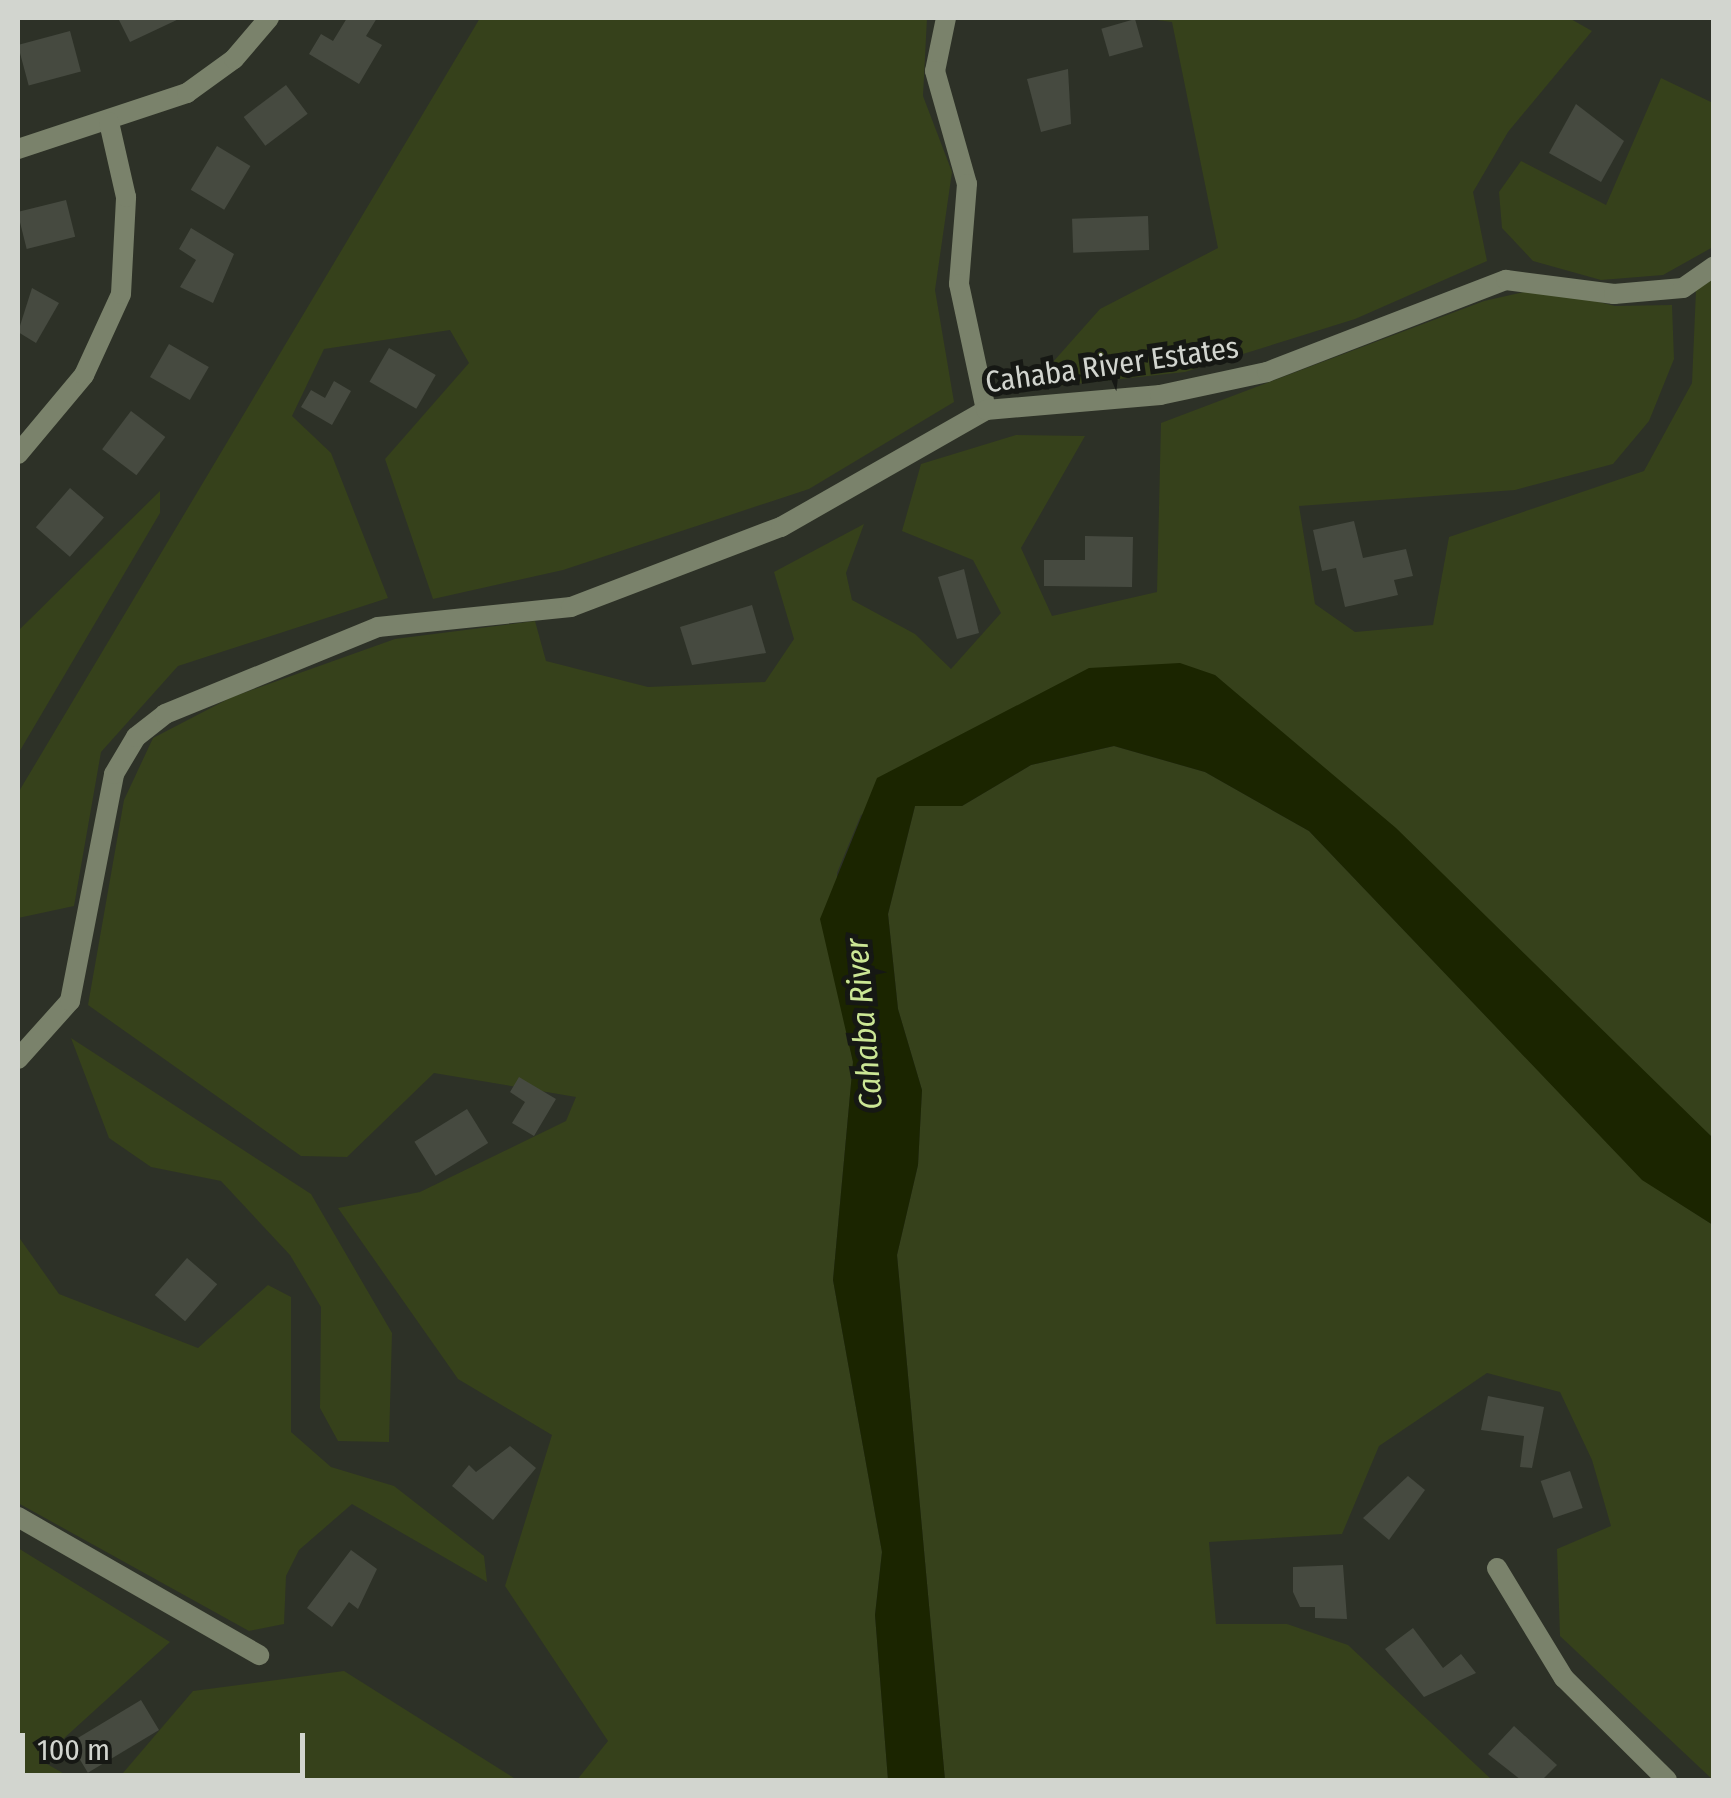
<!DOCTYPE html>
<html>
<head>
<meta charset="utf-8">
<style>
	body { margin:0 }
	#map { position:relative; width:1731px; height:1798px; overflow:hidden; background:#2d3127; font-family:"Fira Sans Condensed",sans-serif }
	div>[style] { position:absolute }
	.green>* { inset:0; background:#36411b }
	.water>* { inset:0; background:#1b2500 }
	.building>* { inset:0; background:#464a40; transform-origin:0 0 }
	.minor>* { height:20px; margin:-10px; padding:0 10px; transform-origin:10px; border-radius:10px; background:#7a826b }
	span { translate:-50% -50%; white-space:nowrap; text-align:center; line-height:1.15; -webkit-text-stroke:10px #161814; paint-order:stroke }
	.street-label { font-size:30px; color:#d2d5cf }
	.water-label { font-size:32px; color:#cbe695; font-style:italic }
	.frame { position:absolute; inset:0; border:20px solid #d2d5cf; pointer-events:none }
	.scale { position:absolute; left:20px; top:1733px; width:285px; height:45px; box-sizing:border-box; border:5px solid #d2d5cf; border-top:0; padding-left:12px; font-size:30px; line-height:35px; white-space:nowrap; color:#d2d5cf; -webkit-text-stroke:8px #161814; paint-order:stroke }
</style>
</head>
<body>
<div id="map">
	<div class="green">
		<div style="clip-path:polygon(480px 18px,927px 18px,923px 96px,952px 172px,935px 290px,954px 402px,809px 489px,563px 570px,433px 599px,385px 459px,469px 363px,450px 330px,324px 349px,292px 416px,331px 453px,388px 598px,178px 666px,101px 752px,74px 906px,18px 918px,18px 793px)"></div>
		<div style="clip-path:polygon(1142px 18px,1569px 18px,1592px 31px,1508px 132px,1473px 192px,1487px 261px,1355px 319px,1185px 372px,1029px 389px,1100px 309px,1218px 248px,1172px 22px)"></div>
		<div style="clip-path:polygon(1661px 78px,1713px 103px,1713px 247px,1663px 275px,1601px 280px,1533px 261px,1502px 228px,1499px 192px,1521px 161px,1606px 205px)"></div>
		<div style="clip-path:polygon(1713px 279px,1713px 1138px,1215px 675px,861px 815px,837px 873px,839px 994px,853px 1062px,833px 1280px,882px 1552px,875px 1615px,888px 1780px,577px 1780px,608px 1741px,505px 1586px,552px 1435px,458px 1379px,338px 1208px,420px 1192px,566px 1121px,576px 1097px,434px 1073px,347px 1157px,301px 1156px,88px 1005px,124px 800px,153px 738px,232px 697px,395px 639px,535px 621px,546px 661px,648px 687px,765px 682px,794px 639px,774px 572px,864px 524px,846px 573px,852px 600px,915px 634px,951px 669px,1001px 613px,973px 560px,902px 531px,921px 464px,1016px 435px,1085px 436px,1021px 548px,1052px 616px,1157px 592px,1161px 423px,1484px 301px,1542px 288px,1615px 306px,1672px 305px,1674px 359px,1649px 421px,1613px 464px,1515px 490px,1299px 506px,1315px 604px,1355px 632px,1433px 625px,1449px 537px,1644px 471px,1692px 383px,1696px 290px)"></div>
		<div style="clip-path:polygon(160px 491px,160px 513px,18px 754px,18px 631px)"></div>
		<div style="clip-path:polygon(1114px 746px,1205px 772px,1309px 831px,1642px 1179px,1713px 1225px,1713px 1780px,1560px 1636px,1557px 1549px,1611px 1526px,1592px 1460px,1560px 1392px,1487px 1373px,1379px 1446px,1342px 1534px,1209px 1542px,1216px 1624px,1287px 1624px,1348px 1645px,1492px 1780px,945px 1780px,897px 1255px,918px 1165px,922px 1090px,898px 1009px,888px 914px,915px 806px,962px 806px,1031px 765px)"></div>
		<div style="clip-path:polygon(71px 1038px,311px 1194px,392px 1333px,389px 1442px,338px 1441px,320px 1408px,321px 1307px,290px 1255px,221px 1181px,151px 1167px,109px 1138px)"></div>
		<div style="clip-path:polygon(18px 1236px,59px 1294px,198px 1348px,268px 1285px,291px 1297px,291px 1432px,331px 1467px,394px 1486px,484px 1556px,487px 1582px,352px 1504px,299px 1550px,286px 1576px,284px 1624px,249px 1631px,18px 1503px)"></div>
		<div style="clip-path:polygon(18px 1548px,170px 1642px,40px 1760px,75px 1780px,18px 1780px)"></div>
		<div style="clip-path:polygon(344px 1671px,517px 1780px,117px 1780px,193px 1691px)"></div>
	</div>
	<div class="water">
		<div style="clip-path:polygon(1180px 663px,1215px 675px,1396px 828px,1713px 1138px,1713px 1225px,1642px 1180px,1309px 831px,1205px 772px,1114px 746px,1031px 765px,962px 806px,915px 806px,888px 914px,898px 1009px,922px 1090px,918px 1165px,897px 1255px,945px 1780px,888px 1780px,875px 1615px,882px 1552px,833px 1280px,853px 1062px,820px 919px,877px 778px,1089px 668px)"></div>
	</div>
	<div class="building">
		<div style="clip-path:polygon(118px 18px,181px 18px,130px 42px)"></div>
		<div style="clip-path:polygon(347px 18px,377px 18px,366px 36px,382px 45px,359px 84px,309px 54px,321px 34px,333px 41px)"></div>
		<div style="left:1135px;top:19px;width:29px;height:35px;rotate:74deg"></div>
		<div style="left:70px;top:31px;width:42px;height:54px;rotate:75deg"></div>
		<div style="clip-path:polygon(1068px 69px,1071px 124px,1041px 132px,1027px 79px)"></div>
		<div style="left:286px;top:85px;width:36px;height:53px;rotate:53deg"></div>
		<div style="clip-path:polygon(1576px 104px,1624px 141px,1601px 182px,1549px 153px)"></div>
		<div style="left:217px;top:146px;width:39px;height:51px;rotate:31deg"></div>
		<div style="left:66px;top:200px;width:38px;height:50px;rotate:76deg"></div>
		<div style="left:1148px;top:216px;width:34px;height:76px;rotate:88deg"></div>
		<div style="clip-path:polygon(191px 228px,234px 254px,213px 303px,180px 287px,196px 260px,179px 249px)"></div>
		<div style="clip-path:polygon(32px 288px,59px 303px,36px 343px,18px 332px)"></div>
		<div style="left:169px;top:344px;width:46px;height:38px;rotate:30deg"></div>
		<div style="left:389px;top:348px;width:54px;height:39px;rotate:30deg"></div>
		<div style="clip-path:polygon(334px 381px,351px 391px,332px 425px,301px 407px,311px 390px,325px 398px)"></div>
		<div style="left:131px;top:411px;width:43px;height:48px;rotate:37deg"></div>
		<div style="left:70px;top:488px;width:45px;height:52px;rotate:41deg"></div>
		<div style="clip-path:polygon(1354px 521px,1363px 558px,1406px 549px,1413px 576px,1394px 580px,1398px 595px,1345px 607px,1336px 568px,1322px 571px,1313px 530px)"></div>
		<div style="clip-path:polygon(1085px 536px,1133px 537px,1132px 587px,1044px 586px,1044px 560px,1085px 560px)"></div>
		<div style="clip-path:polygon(964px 569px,979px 633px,957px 639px,938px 577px)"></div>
		<div style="clip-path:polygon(752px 605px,766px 653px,692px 665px,680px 627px)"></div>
		<div style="clip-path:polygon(519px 1077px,556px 1099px,534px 1136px,512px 1123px,525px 1102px,510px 1092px)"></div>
		<div style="left:467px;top:1109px;width:40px;height:62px;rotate:58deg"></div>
		<div style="left:187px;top:1258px;width:40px;height:49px;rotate:41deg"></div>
		<div style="clip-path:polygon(1488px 1396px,1544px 1407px,1532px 1468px,1520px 1467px,1524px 1436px,1481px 1430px)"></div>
		<div style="clip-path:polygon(510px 1446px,536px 1468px,493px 1520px,452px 1486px,469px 1465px,476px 1472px)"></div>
		<div style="left:1570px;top:1471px;width:39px;height:31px;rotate:71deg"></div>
		<div style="clip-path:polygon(1408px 1476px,1425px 1490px,1389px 1540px,1363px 1518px)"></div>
		<div style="clip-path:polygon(351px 1550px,377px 1569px,358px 1609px,349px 1602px,332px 1627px,307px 1608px)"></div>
		<div style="clip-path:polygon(1343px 1565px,1347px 1619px,1315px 1618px,1315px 1607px,1300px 1607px,1293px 1592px,1293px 1567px)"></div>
		<div style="clip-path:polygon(1413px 1628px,1443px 1668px,1461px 1654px,1476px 1673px,1424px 1697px,1385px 1649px)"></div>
		<div style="left:141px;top:1700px;width:35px;height:83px;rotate:59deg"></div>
		<div style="clip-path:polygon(1514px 1726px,1557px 1765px,1542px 1780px,1521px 1780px,1488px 1754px)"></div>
	</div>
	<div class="minor">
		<div style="left:946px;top:18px;width:54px;rotate:101.7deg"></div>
		<div style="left:935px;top:71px;width:117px;rotate:74.2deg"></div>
		<div style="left:967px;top:184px;width:100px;rotate:94.6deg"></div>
		<div style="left:959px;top:284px;width:129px;rotate:77.9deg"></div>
		<div style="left:18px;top:149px;width:178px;rotate:-18.3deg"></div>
		<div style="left:187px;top:93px;width:58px;rotate:-35.9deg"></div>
		<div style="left:234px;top:59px;width:54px;rotate:-49.5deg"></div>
		<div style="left:18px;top:454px;width:103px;rotate:-50.1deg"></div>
		<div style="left:84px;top:375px;width:89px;rotate:-65.4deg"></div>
		<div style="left:121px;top:294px;width:97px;rotate:-87deg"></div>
		<div style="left:126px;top:197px;width:77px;rotate:-102.8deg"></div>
		<div style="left:18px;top:1059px;width:78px;rotate:-48.1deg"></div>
		<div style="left:70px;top:1001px;width:231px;rotate:-79deg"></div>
		<div style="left:114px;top:774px;width:43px;rotate:-59.3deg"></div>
		<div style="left:136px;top:737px;width:37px;rotate:-38deg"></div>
		<div style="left:165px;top:714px;width:230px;rotate:-22.2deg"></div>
		<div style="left:378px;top:627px;width:194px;rotate:-5.9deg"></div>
		<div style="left:571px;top:607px;width:225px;rotate:-20.9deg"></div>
		<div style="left:781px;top:527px;width:236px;rotate:-29.7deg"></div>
		<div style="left:986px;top:410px;width:175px;rotate:-4.9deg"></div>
		<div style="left:1160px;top:395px;width:109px;rotate:-12.1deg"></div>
		<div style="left:1267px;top:372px;width:256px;rotate:-21.1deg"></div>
		<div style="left:1506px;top:280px;width:109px;rotate:7.4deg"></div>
		<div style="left:1614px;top:294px;width:69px;rotate:-5deg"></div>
		<div style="left:1683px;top:288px;width:38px;rotate:-35deg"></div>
		<div style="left:18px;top:1517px;width:278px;rotate:29.8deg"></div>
		<div style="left:1497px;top:1568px;width:129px;rotate:58.7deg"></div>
		<div style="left:1564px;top:1678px;width:145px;rotate:44.7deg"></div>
	</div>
	<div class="street-label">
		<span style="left:1112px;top:365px;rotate:-8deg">Cahaba River Estates</span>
	</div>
	<div class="water-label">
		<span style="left:864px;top:1024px;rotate:-95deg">Cahaba River</span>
	</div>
	<div class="frame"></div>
	<div class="scale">100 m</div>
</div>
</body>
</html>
